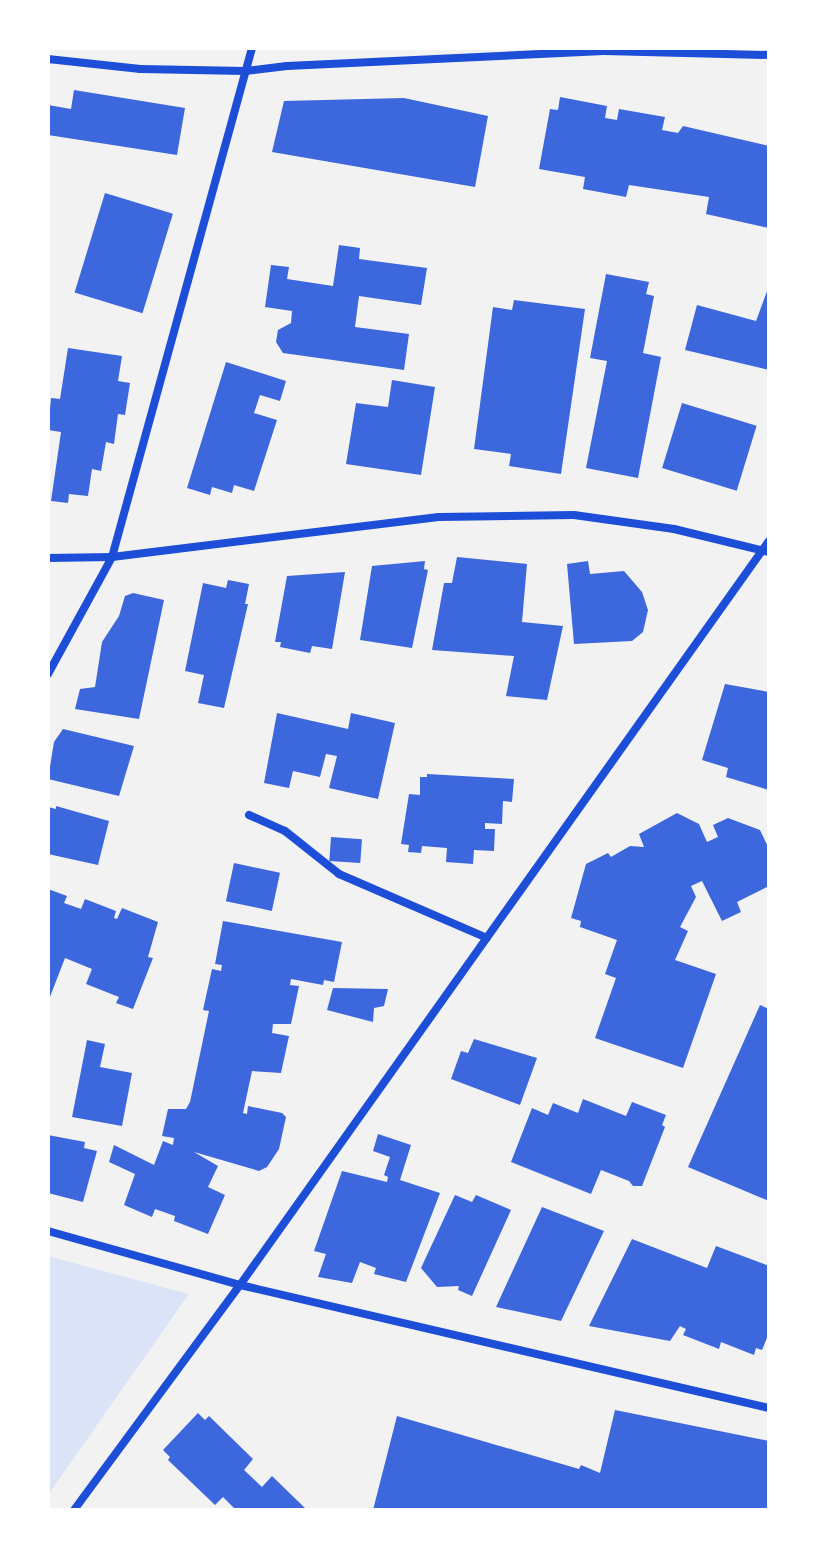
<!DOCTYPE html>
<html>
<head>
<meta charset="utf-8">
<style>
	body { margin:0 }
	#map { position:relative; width:817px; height:1558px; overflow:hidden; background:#f2f2f2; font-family:Lato,sans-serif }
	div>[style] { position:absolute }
	.green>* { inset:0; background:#dbe4f7 }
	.building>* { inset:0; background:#3d67dc; transform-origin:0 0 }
	.minor>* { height:8px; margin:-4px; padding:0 4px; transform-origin:4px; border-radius:4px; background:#1d4ed8 }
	span { translate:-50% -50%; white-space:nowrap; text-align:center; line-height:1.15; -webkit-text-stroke:6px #fff; paint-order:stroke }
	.frame { position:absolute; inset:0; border:50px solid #fff; pointer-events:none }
</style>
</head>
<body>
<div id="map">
	<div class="green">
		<div style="clip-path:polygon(48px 1256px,189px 1294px,48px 1495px)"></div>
	</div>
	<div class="building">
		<div style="clip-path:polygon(74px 90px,185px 108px,177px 155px,48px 135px,48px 105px,71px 109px)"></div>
		<div style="clip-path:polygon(560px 97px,607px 106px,605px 118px,617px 120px,619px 109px,665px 117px,662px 130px,678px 133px,683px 126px,769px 146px,769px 228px,706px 214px,709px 197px,629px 185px,626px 197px,583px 189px,585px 177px,539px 169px,550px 109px,558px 110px)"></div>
		<div style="clip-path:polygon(404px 98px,488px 116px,475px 187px,272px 152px,284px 101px)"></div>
		<div style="left:105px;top:193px;width:71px;height:104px;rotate:17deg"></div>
		<div style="clip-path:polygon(339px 245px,360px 248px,359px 259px,427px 268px,421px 305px,359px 296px,355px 327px,409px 334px,404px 370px,283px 353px,276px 342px,278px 330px,291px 323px,292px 311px,265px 307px,271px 265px,289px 267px,287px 279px,333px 286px)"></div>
		<div style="clip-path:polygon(606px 274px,649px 282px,646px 294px,654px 296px,643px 353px,661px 357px,638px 478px,586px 468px,607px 361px,590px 358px)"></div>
		<div style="clip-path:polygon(769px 286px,769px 370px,685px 350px,697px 305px,756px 321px)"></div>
		<div style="clip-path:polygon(514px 300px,585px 309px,561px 474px,509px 466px,511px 454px,474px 449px,493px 307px,512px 310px)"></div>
		<div style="clip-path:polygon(68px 348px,122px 356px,118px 381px,130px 383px,125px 415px,118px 414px,114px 444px,106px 442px,101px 471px,92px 469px,88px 496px,69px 494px,68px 503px,51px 501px,61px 432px,48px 430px,51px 398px,60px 399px)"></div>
		<div style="clip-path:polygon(226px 362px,286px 381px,280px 401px,260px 395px,254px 413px,277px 420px,254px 491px,234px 485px,232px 493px,212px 487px,210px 495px,187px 488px)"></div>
		<div style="clip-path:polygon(392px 380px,435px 387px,421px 475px,346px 464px,356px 403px,388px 407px)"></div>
		<div style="left:682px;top:403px;width:78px;height:68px;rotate:17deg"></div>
		<div style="clip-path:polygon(457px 557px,527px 564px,522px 622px,563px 626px,547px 700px,506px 696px,514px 656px,432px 650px,444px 583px,452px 583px)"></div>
		<div style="clip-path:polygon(425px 561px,424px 569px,428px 570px,412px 648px,360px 640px,372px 566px)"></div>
		<div style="clip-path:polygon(588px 561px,590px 574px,624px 571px,642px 592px,648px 610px,643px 632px,632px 641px,574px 644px,567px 564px)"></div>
		<div style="clip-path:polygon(345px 572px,332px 649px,312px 646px,310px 653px,280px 647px,281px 642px,275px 642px,287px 576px)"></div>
		<div style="clip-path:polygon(228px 580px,249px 584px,245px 604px,248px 604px,224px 708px,198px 703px,204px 675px,185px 671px,203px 583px,226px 588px)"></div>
		<div style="clip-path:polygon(133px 593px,164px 600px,139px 719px,75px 709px,80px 689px,95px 687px,102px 642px,119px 616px,125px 596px)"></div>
		<div style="clip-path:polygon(725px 684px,769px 692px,769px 790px,726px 777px,728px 768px,702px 760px)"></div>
		<div style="clip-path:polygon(277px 713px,348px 729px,351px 713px,395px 723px,378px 799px,329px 788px,337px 756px,326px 754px,320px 777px,293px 771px,289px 788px,264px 783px)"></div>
		<div style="clip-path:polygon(63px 729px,134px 746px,119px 796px,48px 779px,54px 742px)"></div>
		<div style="clip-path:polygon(427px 774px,514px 779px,512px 802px,503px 801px,502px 824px,485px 823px,485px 829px,495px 829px,494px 851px,474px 850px,473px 864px,446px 862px,447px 848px,422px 846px,421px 853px,408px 852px,409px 845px,401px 844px,409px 794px,420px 795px,420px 777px,427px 777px)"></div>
		<div style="clip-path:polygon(56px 806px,109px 821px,98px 865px,48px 854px,48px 807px,56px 809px)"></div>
		<div style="clip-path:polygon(677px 813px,699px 824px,707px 842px,718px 837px,713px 825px,728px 818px,760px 830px,769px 849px,769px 886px,737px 902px,741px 912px,722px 921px,702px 881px,691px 886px,696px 897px,680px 927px,688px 931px,675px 960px,716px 974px,683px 1068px,595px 1038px,616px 978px,605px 974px,617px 940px,580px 927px,581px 921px,571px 918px,586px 864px,608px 853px,611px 857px,630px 846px,644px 847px,639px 834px)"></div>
		<div style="left:331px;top:837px;width:31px;height:24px;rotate:4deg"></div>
		<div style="left:234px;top:863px;width:47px;height:39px;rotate:12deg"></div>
		<div style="clip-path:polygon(48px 889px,67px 896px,64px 903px,81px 909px,85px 899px,116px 911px,114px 918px,117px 919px,122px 908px,158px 922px,148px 957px,153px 958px,133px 1009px,116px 1003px,119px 997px,86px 984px,92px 969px,65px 958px,48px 1002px)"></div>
		<div style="clip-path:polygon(223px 921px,342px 942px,334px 982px,324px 980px,323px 985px,291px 979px,290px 985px,299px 986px,291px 1024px,273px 1024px,272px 1033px,289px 1036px,281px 1073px,252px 1071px,243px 1113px,247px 1114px,248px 1106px,282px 1113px,286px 1117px,279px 1149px,267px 1167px,259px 1171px,194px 1152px,218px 1166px,208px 1187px,225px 1195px,208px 1234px,174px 1221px,175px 1216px,155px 1209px,152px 1217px,124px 1205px,135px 1174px,109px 1162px,114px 1145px,154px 1165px,163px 1141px,173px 1145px,174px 1138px,162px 1136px,168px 1109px,186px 1109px,190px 1102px,209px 1011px,203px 1010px,212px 969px,221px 971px,222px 965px,215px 964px)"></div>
		<div style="clip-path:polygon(333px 988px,388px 989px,384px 1006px,374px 1008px,373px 1022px,327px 1010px)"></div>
		<div style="clip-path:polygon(760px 1005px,769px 1009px,769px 1201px,688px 1167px)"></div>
		<div style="clip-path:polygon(474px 1039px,537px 1058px,520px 1105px,451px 1079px,461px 1051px,468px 1053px)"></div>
		<div style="clip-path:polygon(87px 1040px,105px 1044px,100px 1067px,132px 1073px,122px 1126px,72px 1117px)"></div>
		<div style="clip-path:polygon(583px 1099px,626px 1116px,632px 1102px,666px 1115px,662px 1125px,665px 1127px,642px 1186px,633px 1186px,629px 1181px,601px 1170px,591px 1194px,511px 1162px,532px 1108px,548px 1115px,553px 1103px,578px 1113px)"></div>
		<div style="clip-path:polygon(378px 1134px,411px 1145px,400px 1180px,440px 1193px,406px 1282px,374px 1274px,376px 1268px,360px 1262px,352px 1283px,318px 1277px,326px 1254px,314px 1251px,342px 1171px,387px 1182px,388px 1177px,384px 1175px,390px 1157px,373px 1151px)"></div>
		<div style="clip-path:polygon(48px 1135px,85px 1142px,84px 1148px,97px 1151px,83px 1202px,48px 1193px)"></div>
		<div style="clip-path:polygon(455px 1195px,472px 1202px,476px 1195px,511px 1210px,472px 1296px,458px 1290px,459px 1286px,437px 1287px,421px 1268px)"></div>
		<div style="clip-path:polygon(542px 1207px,604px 1231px,561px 1321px,496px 1307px)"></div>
		<div style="clip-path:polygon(632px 1239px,707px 1268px,716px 1246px,769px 1266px,769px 1333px,762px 1350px,756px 1348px,754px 1355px,721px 1342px,719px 1349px,683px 1335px,686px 1329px,680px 1326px,670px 1341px,589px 1326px)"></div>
		<div style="clip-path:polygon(615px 1410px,769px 1441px,769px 1510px,373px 1510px,397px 1416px,579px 1469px,581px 1465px,600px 1473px)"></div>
		<div style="clip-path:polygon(198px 1413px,205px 1420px,209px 1416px,253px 1459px,244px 1470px,262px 1487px,272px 1476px,307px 1510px,236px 1510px,223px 1497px,215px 1505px,168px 1460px,170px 1457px,163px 1450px)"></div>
	</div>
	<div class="minor">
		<div style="left:48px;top:59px;width:93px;rotate:6.2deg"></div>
		<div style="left:140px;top:69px;width:105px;rotate:1.1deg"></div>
		<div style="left:245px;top:71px;width:42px;rotate:-6.8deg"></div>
		<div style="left:287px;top:66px;width:317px;rotate:-2.7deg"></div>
		<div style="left:604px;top:51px;width:165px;rotate:1.4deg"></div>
		<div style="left:48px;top:558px;width:64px;rotate:-0.9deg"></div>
		<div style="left:112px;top:557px;width:329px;rotate:-7deg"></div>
		<div style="left:439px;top:517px;width:135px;rotate:-0.8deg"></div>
		<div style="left:574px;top:515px;width:101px;rotate:8deg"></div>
		<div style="left:674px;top:529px;width:98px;rotate:13.6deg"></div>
		<div style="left:48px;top:674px;width:133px;rotate:-61.3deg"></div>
		<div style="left:112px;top:557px;width:528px;rotate:-74.62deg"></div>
		<div style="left:249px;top:815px;width:39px;rotate:24deg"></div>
		<div style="left:285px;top:831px;width:69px;rotate:38.5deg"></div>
		<div style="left:339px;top:874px;width:161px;rotate:23.4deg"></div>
		<div style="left:48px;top:1231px;width:199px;rotate:15.7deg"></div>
		<div style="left:240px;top:1285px;width:543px;rotate:13.09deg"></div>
		<div style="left:74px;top:1510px;width:280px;rotate:-53.6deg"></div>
		<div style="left:240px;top:1285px;width:913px;rotate:-54.59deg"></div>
	</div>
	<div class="frame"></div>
</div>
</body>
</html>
